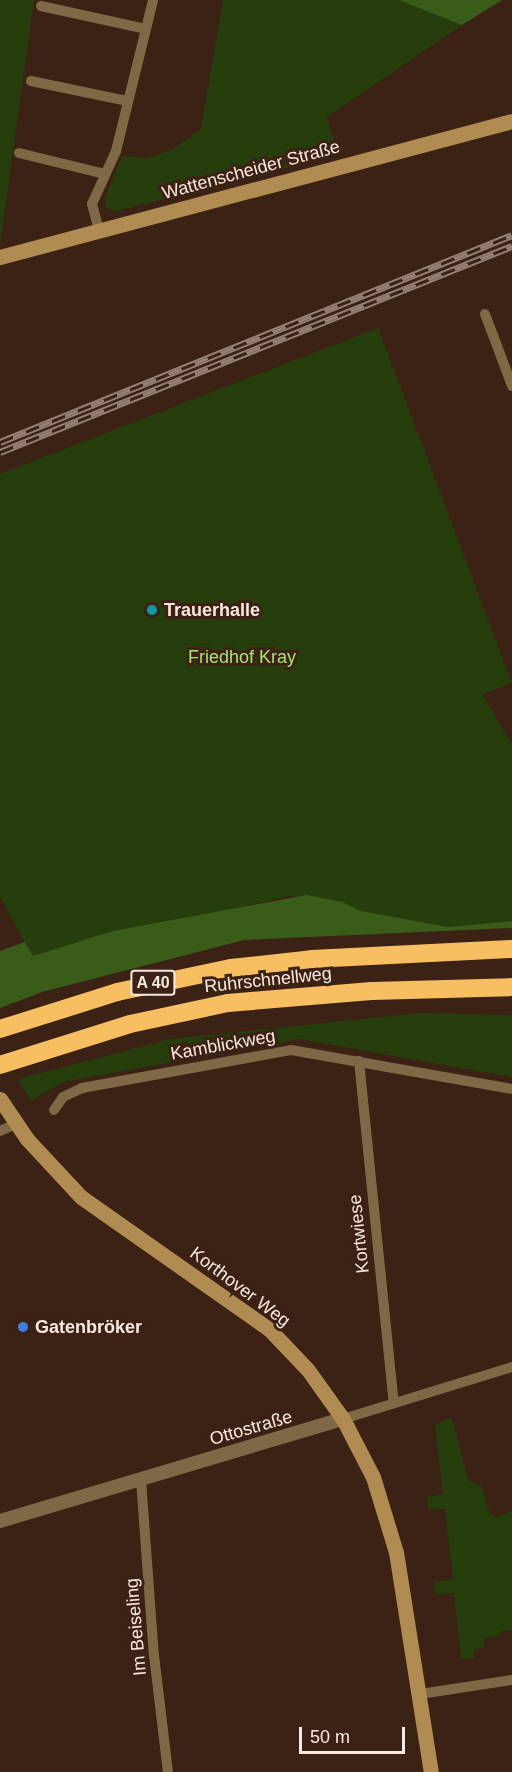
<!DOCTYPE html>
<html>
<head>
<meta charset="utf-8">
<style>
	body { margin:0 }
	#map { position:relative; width:512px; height:1772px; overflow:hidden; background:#3b2214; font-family:Helvetica,sans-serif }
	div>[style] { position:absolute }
	.green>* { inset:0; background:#253e0c }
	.forest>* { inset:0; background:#3a5c19 }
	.minor>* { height:10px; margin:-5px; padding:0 5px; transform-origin:5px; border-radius:5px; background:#7f6845 }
	.tertiary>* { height:14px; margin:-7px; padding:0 7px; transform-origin:7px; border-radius:7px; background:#7f6845 }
	.secondary>* { height:15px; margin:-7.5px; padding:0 7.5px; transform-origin:7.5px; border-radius:7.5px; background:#b08b52 }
	.motorway>* { height:18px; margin:-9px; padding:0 9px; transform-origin:9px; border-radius:9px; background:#f8be62 }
	.rail>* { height:7px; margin-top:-3.5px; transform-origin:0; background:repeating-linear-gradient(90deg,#3b2214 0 14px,#958074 0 28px); box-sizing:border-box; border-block:2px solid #958074 }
	.dots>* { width:16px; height:16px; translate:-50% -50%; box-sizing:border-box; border:3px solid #3b2214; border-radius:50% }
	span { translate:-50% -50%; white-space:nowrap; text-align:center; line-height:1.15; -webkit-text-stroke:6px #3b2214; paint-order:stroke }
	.shield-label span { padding:2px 4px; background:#3b2214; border:2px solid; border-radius:4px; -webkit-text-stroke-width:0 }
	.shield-label { font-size:16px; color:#f9e8df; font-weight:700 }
	.street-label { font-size:18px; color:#f9e8df }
	.poi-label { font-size:18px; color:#f9e8df; font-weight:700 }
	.left { translate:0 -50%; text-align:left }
	.park-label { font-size:18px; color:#a6e372 }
	.scale { position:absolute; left:299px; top:1727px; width:106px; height:27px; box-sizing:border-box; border:3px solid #f9e8df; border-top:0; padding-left:8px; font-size:18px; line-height:21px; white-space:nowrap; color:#f9e8df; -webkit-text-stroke:4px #3b2214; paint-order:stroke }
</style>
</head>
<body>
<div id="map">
	<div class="green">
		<div style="clip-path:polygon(0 0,34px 0,0 246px)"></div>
		<div style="clip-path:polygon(223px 0,399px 0,462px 25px,327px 117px,338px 155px,116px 211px,106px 208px,105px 198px,122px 156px,147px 158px,172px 150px,201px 129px)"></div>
		<div style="clip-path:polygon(378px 328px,512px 683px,482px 694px,512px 744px,512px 921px,448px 927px,361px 911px,342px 902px,289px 896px,32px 957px,0 896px,0 474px)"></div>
		<div style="clip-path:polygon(419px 1013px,512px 1015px,512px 1077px,299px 1039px,63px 1082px,31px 1101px,18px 1079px,170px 1039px)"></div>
		<div style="clip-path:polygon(452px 1418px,468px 1480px,481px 1486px,490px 1514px,497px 1517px,511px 1512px,512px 1508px,512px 1630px,499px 1631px,500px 1636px,483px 1638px,485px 1648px,474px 1650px,474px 1658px,461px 1659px,454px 1593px,435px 1594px,434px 1582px,453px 1580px,445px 1509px,428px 1509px,427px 1497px,443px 1494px,435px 1425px)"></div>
	</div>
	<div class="forest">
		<div style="clip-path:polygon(399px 0,502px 0,462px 25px)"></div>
		<div style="clip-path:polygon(307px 895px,342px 902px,361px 911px,448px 927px,512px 921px,512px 928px,244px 940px,42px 992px,0 1008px,0 951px,25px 942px,33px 956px,113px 931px)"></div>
	</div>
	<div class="minor">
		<div style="left:41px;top:6px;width:107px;rotate:12.4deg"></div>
		<div style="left:31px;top:81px;width:99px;rotate:11.7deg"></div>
		<div style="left:19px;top:153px;width:89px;rotate:13.7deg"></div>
		<div style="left:99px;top:230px;width:27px;rotate:-105deg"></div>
		<div style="left:92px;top:204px;width:58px;rotate:-65.6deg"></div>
		<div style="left:116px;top:151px;width:155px;rotate:-76.2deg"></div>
		<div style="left:485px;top:314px;width:77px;rotate:69.4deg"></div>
		<div style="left:359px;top:1061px;width:344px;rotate:84.2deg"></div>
		<div style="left:54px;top:1110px;width:16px;rotate:-55deg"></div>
		<div style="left:63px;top:1097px;width:21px;rotate:-25deg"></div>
		<div style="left:82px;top:1088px;width:212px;rotate:-10.3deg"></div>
		<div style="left:291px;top:1050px;width:224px;rotate:10deg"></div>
		<div style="left:0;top:1131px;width:17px;rotate:-24deg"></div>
		<div style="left:343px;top:1419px;width:177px;rotate:-17.1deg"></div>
		<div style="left:141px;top:1480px;width:175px;rotate:85.8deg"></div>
		<div style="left:154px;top:1655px;width:118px;rotate:83.2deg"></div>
		<div style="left:420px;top:1694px;width:93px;rotate:-8.7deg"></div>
	</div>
	<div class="tertiary">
		<div style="left:0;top:1521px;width:358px;rotate:-16.6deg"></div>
	</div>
	<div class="secondary">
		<div style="left:0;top:257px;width:530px;rotate:-14.88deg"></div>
		<div style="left:0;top:1099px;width:48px;rotate:56deg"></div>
		<div style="left:27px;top:1139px;width:79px;rotate:47deg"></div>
		<div style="left:81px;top:1197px;width:231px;rotate:35.1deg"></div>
		<div style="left:270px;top:1330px;width:55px;rotate:46.5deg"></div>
		<div style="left:308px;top:1370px;width:60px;rotate:54.5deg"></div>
		<div style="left:343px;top:1419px;width:65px;rotate:62.7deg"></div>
		<div style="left:373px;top:1477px;width:78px;rotate:73deg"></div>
		<div style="left:396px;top:1552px;width:223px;rotate:81deg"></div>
	</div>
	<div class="motorway">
		<div style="left:0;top:1029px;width:123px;rotate:-17.5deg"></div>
		<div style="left:117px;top:992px;width:116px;rotate:-11.9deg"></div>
		<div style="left:231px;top:968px;width:81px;rotate:-6.3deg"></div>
		<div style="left:312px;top:959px;width:200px;rotate:-2.9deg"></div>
		<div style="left:0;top:1065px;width:136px;rotate:-17.5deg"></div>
		<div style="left:130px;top:1024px;width:100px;rotate:-12.1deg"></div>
		<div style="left:228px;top:1003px;width:144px;rotate:-4.8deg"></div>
		<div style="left:372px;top:991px;width:140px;rotate:-1.6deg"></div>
	</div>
	<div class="rail">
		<div style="left:0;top:442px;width:552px;rotate:-22.01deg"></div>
		<div style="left:0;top:452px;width:552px;rotate:-21.92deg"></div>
	</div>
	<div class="dots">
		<div style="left:152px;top:610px;background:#0f9aa8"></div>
		<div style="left:23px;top:1327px;background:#3f7fe0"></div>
	</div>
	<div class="shield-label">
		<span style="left:153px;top:983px">A 40</span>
	</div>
	<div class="street-label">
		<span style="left:251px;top:170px;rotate:-15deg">Wattenscheider Straße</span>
		<span style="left:268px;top:980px;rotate:-6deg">Ruhrschnellweg</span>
		<span style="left:223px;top:1045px;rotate:-10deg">Kamblickweg</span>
		<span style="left:359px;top:1234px;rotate:-96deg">Kortwiese</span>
		<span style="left:240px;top:1287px;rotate:37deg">Korthover Weg</span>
		<span style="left:251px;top:1428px;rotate:-16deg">Ottostraße</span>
		<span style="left:136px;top:1627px;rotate:-95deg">Im Beiseling</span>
	</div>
	<div class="poi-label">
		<span class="left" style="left:164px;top:610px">Trauerhalle</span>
		<span class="left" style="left:35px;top:1327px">Gatenbröker</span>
	</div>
	<div class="park-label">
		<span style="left:242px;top:657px">Friedhof Kray</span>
	</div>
	<div class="scale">50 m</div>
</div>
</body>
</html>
